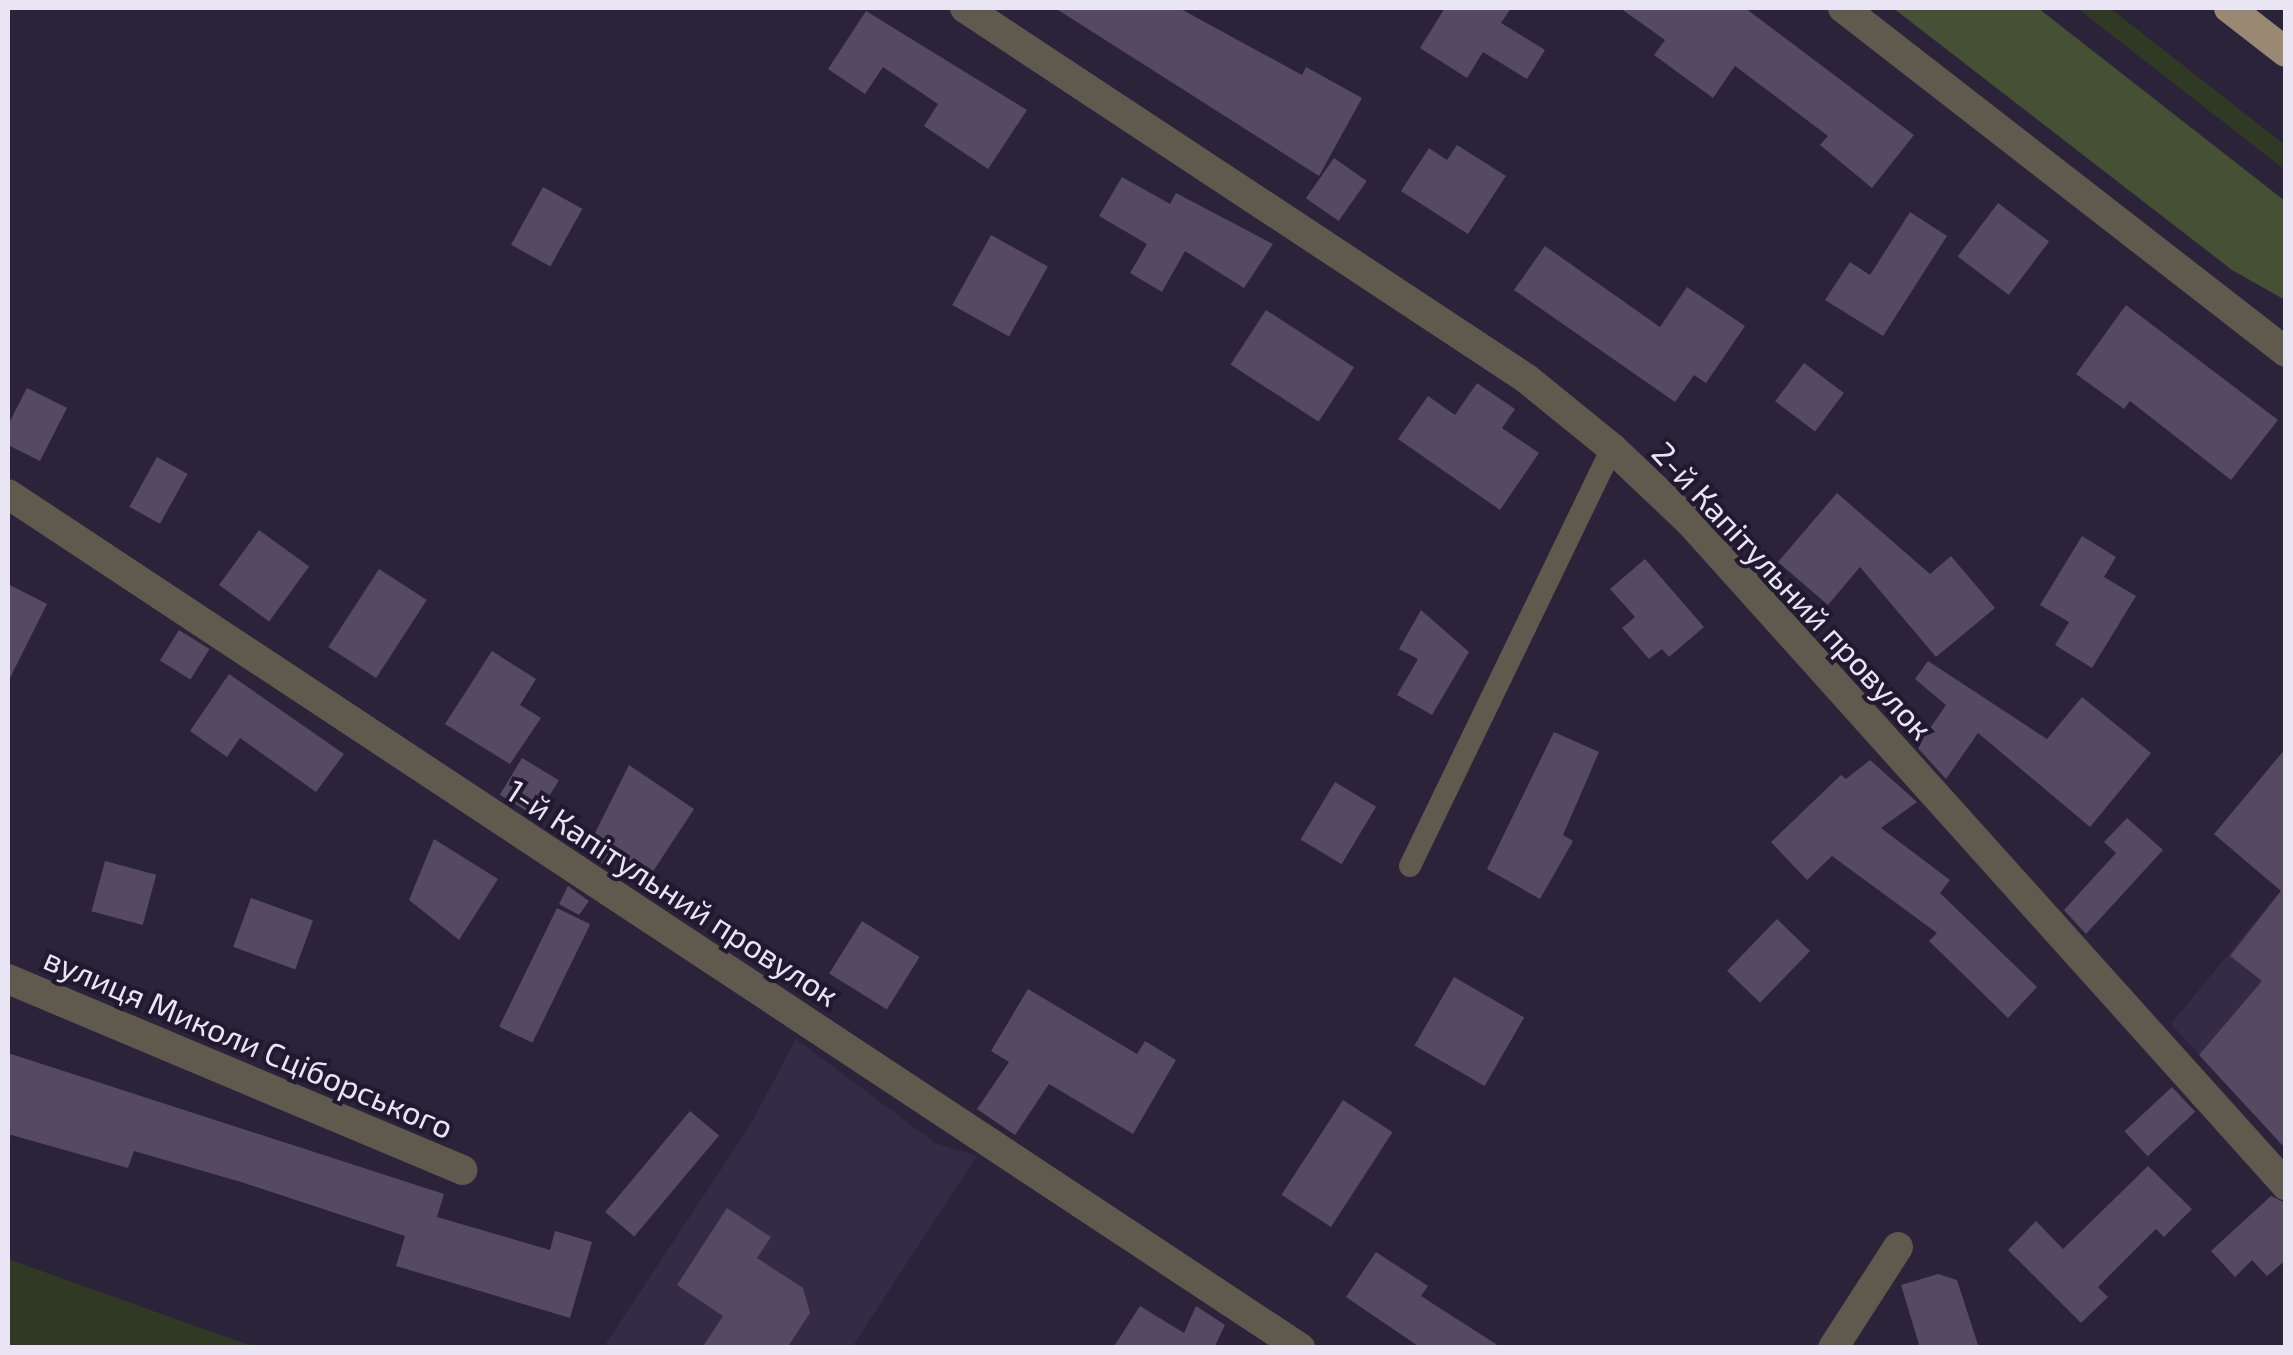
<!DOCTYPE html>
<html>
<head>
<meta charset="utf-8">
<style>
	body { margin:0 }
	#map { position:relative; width:2293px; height:1355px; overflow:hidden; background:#2a2339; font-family:"Exo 2",sans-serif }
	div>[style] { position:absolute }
	.built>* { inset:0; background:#342b47 }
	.green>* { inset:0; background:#303923 }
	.forest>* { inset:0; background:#455035 }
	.building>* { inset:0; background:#554a62; transform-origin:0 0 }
	.lane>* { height:22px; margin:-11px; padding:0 11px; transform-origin:11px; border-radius:11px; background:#60594e }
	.street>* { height:30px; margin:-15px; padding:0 15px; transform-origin:15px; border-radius:15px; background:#60594e }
	.primary>* { height:30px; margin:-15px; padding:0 15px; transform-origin:15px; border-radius:15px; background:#998972 }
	span { translate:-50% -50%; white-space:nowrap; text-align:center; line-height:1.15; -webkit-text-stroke:8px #20192f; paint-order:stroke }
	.street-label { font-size:32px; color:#e9e5f5 }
	.frame { position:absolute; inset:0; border:10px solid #e9e5f5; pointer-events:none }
</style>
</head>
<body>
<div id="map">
	<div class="built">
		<div style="clip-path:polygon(2285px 885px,2285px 1149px,2171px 1024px)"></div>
		<div style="clip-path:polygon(796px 1039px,935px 1143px,977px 1156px,852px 1347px,603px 1348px,749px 1127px)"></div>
	</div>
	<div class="green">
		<div style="clip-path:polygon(2077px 8px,2110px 8px,2285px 145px,2285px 170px)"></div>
		<div style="clip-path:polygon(8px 1259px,243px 1343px,263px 1347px,8px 1347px)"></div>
	</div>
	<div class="forest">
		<div style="clip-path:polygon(1893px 8px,2038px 8px,2285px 201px,2285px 300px,2232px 270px)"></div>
	</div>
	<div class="building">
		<div style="clip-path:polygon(1055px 8px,1179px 8px,1302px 75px,1306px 67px,1362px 98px,1319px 176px)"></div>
		<div style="clip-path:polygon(1445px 8px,1511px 8px,1501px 23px,1545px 50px,1527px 79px,1483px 52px,1467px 78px,1420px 48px)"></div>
		<div style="clip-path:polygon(1620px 8px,1745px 8px,1914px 135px,1872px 188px,1820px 145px,1828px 136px,1735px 66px,1713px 98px,1654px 55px,1665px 40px)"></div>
		<div style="clip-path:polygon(866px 11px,1027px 110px,988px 169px,924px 126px,938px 104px,883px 67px,865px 94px,828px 69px)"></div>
		<div style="clip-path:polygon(1457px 145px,1506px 176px,1468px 234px,1401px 191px,1429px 148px,1447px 160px)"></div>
		<div style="left:1334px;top:158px;width:40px;height:49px;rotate:35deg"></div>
		<div style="clip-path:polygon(1122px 177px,1170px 204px,1176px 193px,1273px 244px,1244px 288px,1185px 251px,1162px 292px,1130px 273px,1147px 244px,1099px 216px)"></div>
		<div style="left:543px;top:187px;width:45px;height:66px;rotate:29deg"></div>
		<div style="left:1998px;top:203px;width:64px;height:67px;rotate:37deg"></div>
		<div style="clip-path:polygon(1910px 212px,1947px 236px,1883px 336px,1825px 300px,1850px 262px,1870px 275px)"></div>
		<div style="left:991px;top:235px;width:65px;height:80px;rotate:29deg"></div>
		<div style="clip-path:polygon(1545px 246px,1660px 327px,1687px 287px,1745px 326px,1706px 383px,1694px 375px,1675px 402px,1514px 290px)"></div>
		<div style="clip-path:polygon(2126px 305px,2278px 420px,2231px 480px,2130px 401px,2124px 409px,2076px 374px)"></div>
		<div style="left:1266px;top:310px;width:105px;height:65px;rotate:33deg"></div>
		<div style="left:1804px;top:363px;width:50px;height:48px;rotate:37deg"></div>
		<div style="clip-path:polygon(1477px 383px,1515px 409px,1502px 428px,1539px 453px,1500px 510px,1398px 439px,1428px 396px,1455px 415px)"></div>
		<div style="clip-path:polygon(27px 388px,67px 408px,40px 461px,8px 445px,8px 425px)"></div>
		<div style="left:157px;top:457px;width:35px;height:57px;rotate:29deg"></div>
		<div style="clip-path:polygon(1837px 493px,1930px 574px,1951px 556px,1995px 608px,1936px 657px,1860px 567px,1828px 605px,1778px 562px)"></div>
		<div style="left:259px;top:530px;width:62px;height:68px;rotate:36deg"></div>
		<div style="clip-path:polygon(2082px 536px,2116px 557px,2104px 577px,2136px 596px,2092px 668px,2055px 645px,2069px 622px,2040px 605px)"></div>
		<div style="clip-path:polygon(1645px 559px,1704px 627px,1669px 657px,1662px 649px,1649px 659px,1622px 628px,1635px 617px,1610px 589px)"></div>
		<div style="left:379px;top:569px;width:57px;height:93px;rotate:33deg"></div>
		<div style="clip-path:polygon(8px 584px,47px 604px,8px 682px)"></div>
		<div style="clip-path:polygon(1421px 610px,1469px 652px,1432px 715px,1397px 695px,1418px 659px,1399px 649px)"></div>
		<div style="left:179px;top:630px;width:36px;height:36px;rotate:32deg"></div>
		<div style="clip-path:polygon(492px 651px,536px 679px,520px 705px,541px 718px,510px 764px,445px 724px)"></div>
		<div style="clip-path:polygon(1928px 661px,2047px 739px,2082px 697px,2151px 753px,2090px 827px,1978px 733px,1946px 779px,1917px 747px,1946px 705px,1915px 679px)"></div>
		<div style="clip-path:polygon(229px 674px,344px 754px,316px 792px,240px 738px,227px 757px,190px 731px)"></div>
		<div style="clip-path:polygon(1554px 732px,1599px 752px,1563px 835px,1573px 841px,1540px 899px,1487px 869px)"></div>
		<div style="clip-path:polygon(2286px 748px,2286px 1149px,2199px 1055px,2262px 981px,2230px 956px,2281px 891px,2214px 834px)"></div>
		<div style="left:522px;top:758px;width:43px;height:43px;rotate:31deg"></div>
		<div style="clip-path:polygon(1870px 760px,1917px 802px,1881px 828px,1950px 880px,1940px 893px,2037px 987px,2008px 1018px,1929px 941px,1937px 933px,1832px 856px,1807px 880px,1771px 842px,1841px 775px,1846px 779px)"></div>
		<div style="clip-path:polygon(629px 765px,694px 809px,648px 879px,617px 858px,610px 869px,585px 853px)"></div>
		<div style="left:1335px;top:782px;width:48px;height:67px;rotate:31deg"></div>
		<div style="clip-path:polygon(2127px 818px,2163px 850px,2086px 934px,2064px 910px,2116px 853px,2104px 842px)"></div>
		<div style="clip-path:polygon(434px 839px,498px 879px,459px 940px,409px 900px)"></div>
		<div style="left:105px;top:861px;width:53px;height:52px;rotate:15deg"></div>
		<div style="clip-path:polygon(568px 886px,589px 901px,579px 915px,559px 904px)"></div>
		<div style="left:251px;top:898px;width:66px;height:52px;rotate:20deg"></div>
		<div style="left:557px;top:908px;width:37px;height:132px;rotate:26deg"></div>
		<div style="left:1777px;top:919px;width:46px;height:72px;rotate:44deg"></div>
		<div style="left:862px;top:921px;width:68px;height:62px;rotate:32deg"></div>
		<div style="left:1454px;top:977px;width:81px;height:79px;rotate:30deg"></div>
		<div style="clip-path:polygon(1028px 989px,1137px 1054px,1145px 1041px,1176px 1060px,1133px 1134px,1049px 1084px,1015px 1135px,977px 1109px,1009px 1062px,991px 1051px)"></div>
		<div style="clip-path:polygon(8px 1053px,444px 1194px,437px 1217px,550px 1250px,555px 1231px,592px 1242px,570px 1318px,396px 1266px,405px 1236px,241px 1182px,134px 1151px,128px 1168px,8px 1134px)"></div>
		<div style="left:2172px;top:1087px;width:34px;height:65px;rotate:47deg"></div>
		<div style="left:1343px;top:1100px;width:59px;height:113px;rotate:33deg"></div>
		<div style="left:690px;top:1111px;width:38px;height:132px;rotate:40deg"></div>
		<div style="clip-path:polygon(2148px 1166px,2192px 1209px,2164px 1237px,2156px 1229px,2098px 1287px,2108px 1297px,2081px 1323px,2008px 1250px,2036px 1221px,2063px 1249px)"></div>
		<div style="clip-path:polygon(2271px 1196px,2286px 1203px,2286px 1260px,2267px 1276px,2252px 1260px,2235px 1277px,2211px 1251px)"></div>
		<div style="clip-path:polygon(727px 1208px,771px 1237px,757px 1258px,803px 1288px,810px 1313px,787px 1348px,702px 1348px,723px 1316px,677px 1285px)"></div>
		<div style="clip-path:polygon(1376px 1252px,1428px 1286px,1421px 1296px,1502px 1348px,1421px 1348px,1346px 1297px)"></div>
		<div style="clip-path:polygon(1938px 1274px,1957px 1280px,1979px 1348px,1920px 1348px,1901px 1285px)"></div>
		<div style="clip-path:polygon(1140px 1306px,1184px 1333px,1196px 1306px,1225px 1325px,1214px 1348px,1113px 1348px)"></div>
	</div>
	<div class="lane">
		<div style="left:1410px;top:866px;width:464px;rotate:-64.2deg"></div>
	</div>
	<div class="street">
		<div style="left:965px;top:8px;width:673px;rotate:33.43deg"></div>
		<div style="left:1527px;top:379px;width:109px;rotate:39.1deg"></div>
		<div style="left:1612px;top:448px;width:108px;rotate:43.5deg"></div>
		<div style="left:1690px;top:522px;width:892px;rotate:48.05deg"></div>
		<div style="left:1843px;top:8px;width:561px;rotate:37.83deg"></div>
		<div style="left:8px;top:494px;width:1549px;rotate:33.46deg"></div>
		<div style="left:8px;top:979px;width:493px;rotate:22.8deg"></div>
		<div style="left:1833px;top:1348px;width:120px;rotate:-57.2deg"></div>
	</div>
	<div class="primary">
		<div style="left:2229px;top:8px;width:72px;rotate:37.7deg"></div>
	</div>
	<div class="street-label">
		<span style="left:1793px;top:590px;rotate:47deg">2-й Капітульний провулок</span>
		<span style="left:673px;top:892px;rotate:33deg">1-й Капітульний провулок</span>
		<span style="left:249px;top:1042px;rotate:23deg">вулиця Миколи Сціборського</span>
	</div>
	<div class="frame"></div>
</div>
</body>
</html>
